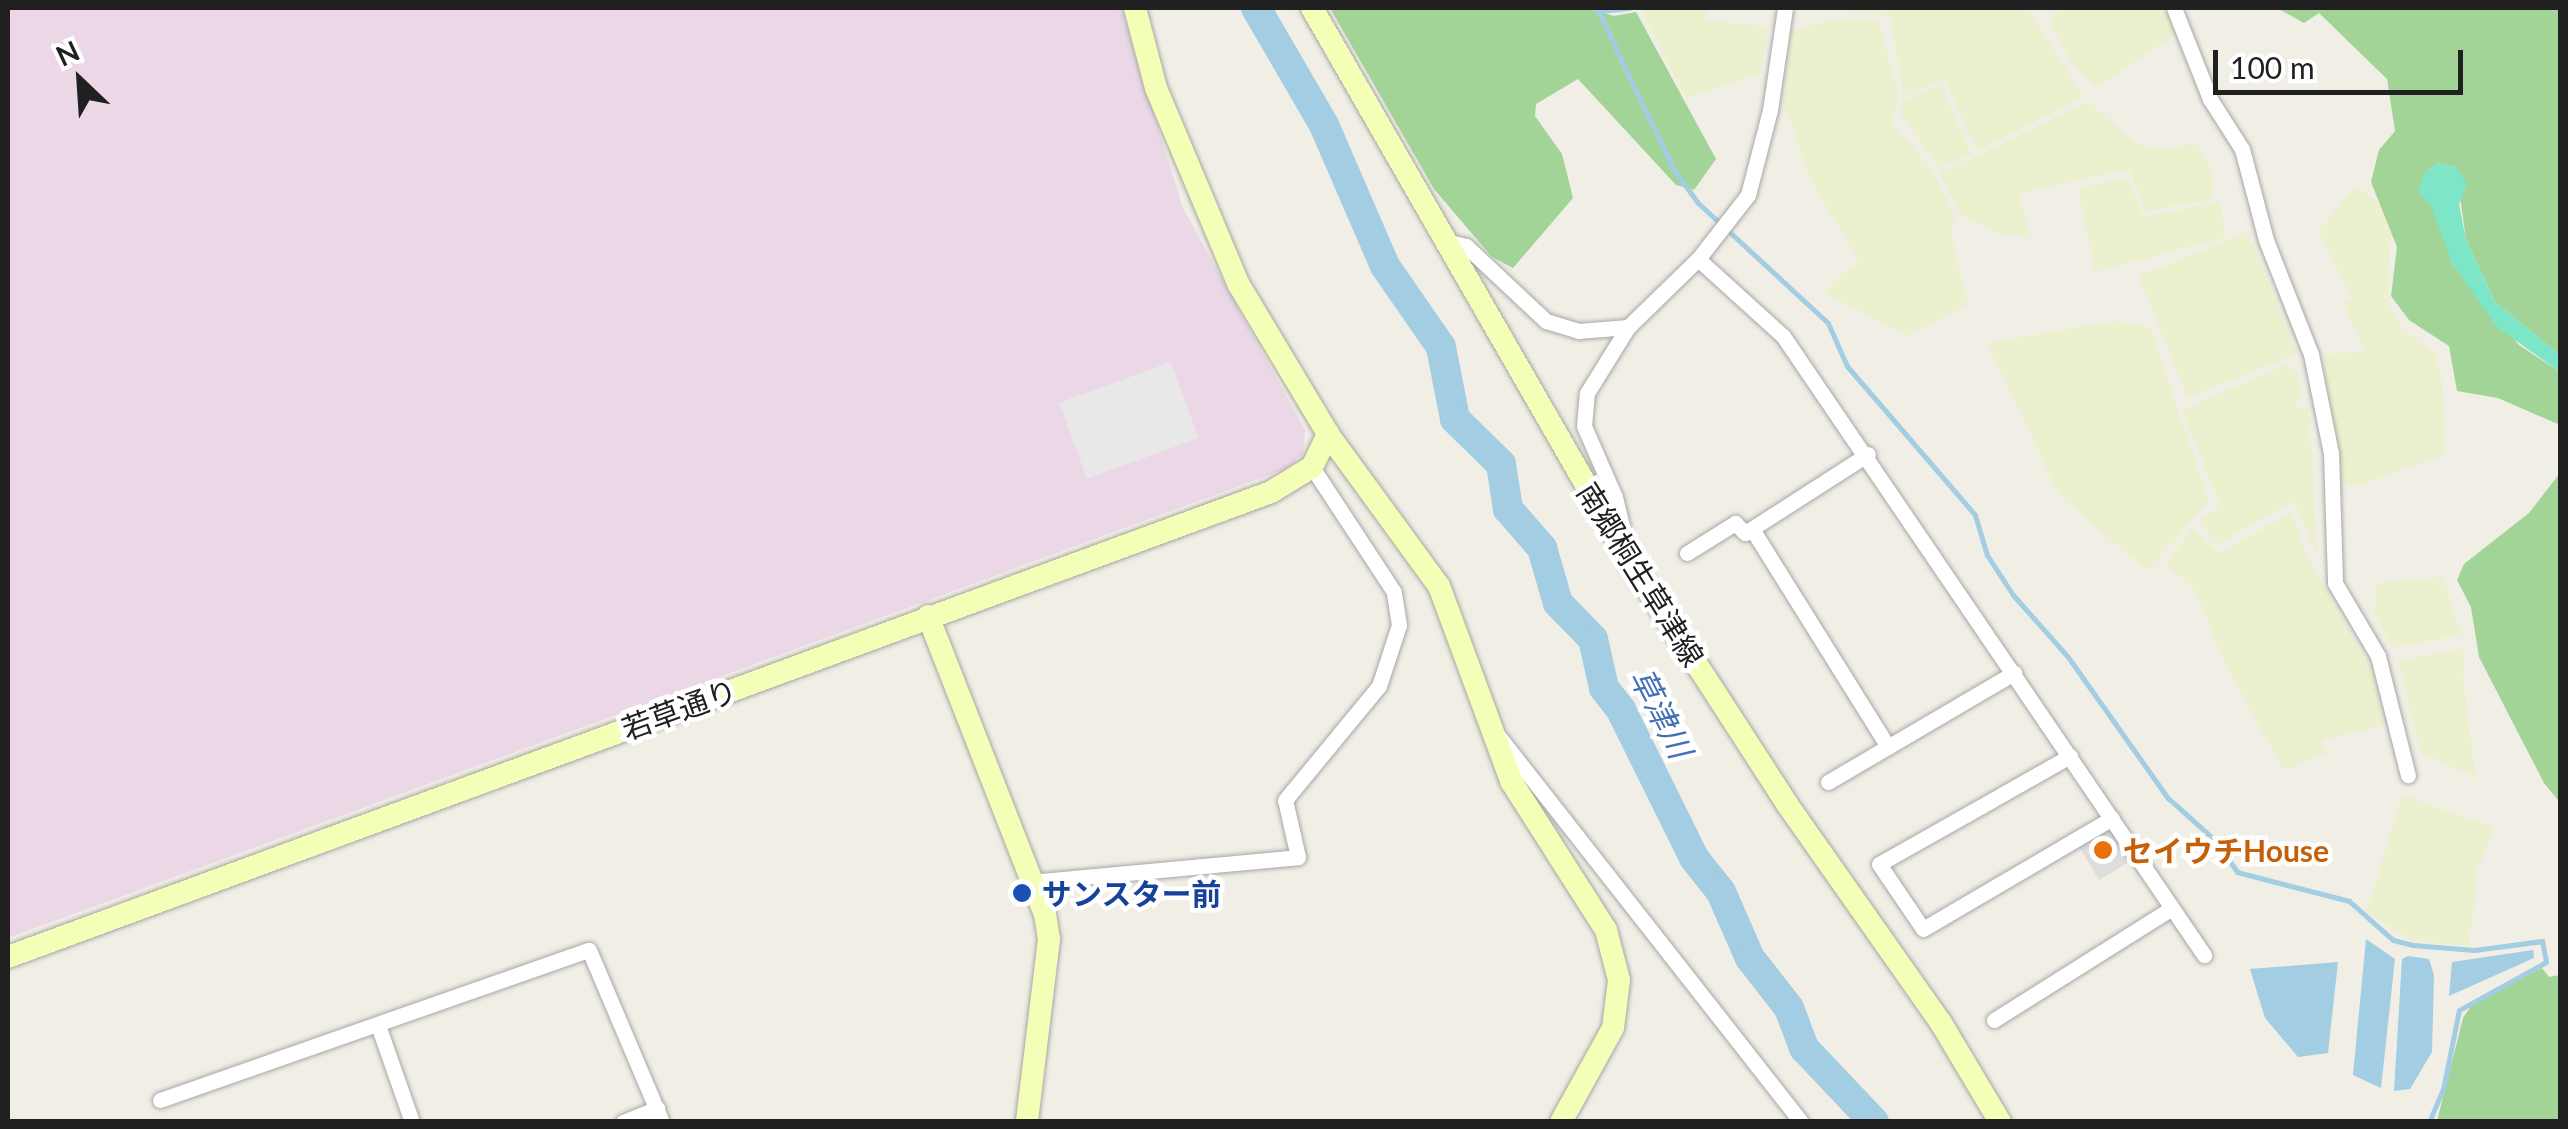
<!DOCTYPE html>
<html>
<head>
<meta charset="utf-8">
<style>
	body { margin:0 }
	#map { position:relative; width:2568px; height:1129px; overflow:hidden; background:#f1eee5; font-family:Lato,"Noto Sans JP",sans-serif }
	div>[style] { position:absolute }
	.residential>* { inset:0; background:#dedddd }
	.industrial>* { inset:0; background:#ebd7e5 }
	.farmland>* { inset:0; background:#ebf1cf; transform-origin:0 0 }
	.forest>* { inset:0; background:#a2d497 }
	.pitch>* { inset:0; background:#7de6c9 }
	.parking>* { inset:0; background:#e8e8e8; transform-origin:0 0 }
	.water>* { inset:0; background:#a2cde2 }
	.stream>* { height:5px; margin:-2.5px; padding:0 2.5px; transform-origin:2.5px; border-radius:2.5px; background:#a2cde2 }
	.river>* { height:30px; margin:-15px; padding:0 15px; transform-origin:15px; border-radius:15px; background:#a2cde2 }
	.roads { filter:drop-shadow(0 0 2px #a7a7a7) drop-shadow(0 0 2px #a7a7a7) }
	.street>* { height:15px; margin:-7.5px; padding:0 7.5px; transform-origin:7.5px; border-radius:7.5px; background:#fff }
	.secondary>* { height:22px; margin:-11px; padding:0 11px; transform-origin:11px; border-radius:11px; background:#f3ffb6 }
	.dots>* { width:28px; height:28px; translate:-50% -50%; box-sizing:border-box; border:5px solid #fff; border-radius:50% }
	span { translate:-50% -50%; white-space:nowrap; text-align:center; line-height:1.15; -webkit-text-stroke:9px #fff; paint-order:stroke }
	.street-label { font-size:30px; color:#202020 }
	.food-label { font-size:30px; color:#c56008; font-weight:700 }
	.left { translate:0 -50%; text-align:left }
	.transit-label { font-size:30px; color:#164399; font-weight:700 }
	.water-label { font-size:32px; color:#4371b8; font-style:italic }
	.frame { position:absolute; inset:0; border:10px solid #202020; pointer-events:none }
	.north { position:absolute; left:30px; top:30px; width:100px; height:100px; -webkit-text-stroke:8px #fff; paint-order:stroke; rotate:335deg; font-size:28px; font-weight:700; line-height:40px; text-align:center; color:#202020 }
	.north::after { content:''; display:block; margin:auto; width:35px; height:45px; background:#202020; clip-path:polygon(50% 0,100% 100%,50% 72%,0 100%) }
	.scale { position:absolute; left:2213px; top:50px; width:250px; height:45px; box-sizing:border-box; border:5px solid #202020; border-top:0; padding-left:12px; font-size:30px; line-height:35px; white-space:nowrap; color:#202020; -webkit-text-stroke:8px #fff; paint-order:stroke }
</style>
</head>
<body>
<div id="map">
	<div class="residential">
		<div style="clip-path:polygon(2103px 830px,2114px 832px,2132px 860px,2099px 880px,2078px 845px)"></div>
	</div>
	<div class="industrial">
		<div style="clip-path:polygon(8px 8px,1121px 8px,1183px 208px,1305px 430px,1303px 454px,1288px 468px,8px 938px)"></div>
	</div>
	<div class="farmland">
		<div style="clip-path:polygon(1640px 8px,1706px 8px,1706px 21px,1768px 26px,1761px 73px,1686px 99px)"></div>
		<div style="clip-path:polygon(1841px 8px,2027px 8px,2084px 97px,1977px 151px,1944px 78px,1904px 97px,1890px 17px)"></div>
		<div style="clip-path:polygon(2065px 8px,2166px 8px,2176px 34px,2096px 88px,2073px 65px,2048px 19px)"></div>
		<div style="clip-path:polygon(1842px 18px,1878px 20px,1898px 94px,1893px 124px,1931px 168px,1955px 218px,1951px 234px,1968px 304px,1907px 336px,1823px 292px,1859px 260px,1809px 177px,1783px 102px,1792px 30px)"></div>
		<div style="clip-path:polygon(1941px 84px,1971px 154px,1939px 168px,1899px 112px,1903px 101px)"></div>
		<div style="clip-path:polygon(2089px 102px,2136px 143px,2164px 150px,2195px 143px,2209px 163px,2215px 199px,2146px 211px,2129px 169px,2020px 194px,2029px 235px,1998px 234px,1961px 216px,1940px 173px)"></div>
		<div style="clip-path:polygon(2127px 177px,2144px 217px,2220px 202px,2226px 237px,2095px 272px,2078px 188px)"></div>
		<div style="clip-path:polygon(2357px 185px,2381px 206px,2391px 236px,2388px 303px,2403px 329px,2435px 354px,2441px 372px,2446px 454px,2357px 486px,2342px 483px,2323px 364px,2324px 354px,2364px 352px,2344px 304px,2353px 300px,2318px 231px)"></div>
		<div style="left:2248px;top:232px;width:131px;height:118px;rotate:68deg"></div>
		<div style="clip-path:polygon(2115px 321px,2150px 327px,2209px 501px,2147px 571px,2059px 495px,1987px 343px)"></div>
		<div style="clip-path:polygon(2287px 364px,2297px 373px,2302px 397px,2295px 401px,2297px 409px,2309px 407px,2317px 556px,2294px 501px,2218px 544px,2199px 522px,2220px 505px,2182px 410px)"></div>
		<div style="clip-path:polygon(2292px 512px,2304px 550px,2373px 673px,2384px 725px,2322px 740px,2327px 753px,2284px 771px,2225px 664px,2195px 590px,2165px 564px,2193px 528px,2219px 553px)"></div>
		<div style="clip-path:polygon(2444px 576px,2460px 635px,2392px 648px,2374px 612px,2377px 583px)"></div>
		<div style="clip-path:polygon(2464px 648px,2463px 676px,2476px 778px,2420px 752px,2398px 661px)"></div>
		<div style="clip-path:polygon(2403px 795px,2494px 828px,2478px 869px,2469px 946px,2413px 941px,2366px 912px)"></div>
	</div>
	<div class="forest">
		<div style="clip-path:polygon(1330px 8px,1587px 8px,1614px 16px,1636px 12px,1716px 159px,1694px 190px,1676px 185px,1578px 79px,1536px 104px,1535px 116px,1562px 154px,1573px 198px,1513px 268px,1492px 257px,1434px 189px)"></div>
		<div style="clip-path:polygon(2277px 8px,2560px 8px,2560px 355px,2495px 302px,2466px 240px,2456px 167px,2438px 163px,2425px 172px,2452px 263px,2519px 345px,2560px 372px,2560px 425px,2498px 398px,2457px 391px,2449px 346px,2409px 320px,2391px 296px,2397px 247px,2371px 182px,2379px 150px,2395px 131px,2387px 79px,2319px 13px,2304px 23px)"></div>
		<div style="clip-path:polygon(2560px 473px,2560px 799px,2558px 800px,2544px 783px,2479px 657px,2471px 607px,2457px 580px,2464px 564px,2529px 513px)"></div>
		<div style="clip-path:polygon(2542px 968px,2549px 977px,2560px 975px,2560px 1121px,2437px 1121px,2463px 1018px,2473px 1003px)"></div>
	</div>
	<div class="pitch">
		<div style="clip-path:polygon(2438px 163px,2456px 167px,2467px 184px,2459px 204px,2466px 240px,2495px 302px,2560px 355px,2560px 372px,2497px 327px,2452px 263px,2431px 206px,2418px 192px,2425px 172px)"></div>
	</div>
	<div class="parking">
		<div style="left:1171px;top:362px;width:81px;height:119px;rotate:70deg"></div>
	</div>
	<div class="water">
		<div style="clip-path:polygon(2366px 939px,2395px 959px,2381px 1088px,2353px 1075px)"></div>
		<div style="clip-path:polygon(2533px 950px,2534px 958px,2449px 996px,2452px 962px)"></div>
		<div style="clip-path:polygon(2408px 956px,2429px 959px,2434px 975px,2432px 1052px,2410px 1089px,2394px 1091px,2402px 959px)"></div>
		<div style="clip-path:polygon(2338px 962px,2328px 1053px,2298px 1057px,2265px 1018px,2250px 969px)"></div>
	</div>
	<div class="stream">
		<div style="left:1629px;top:8px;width:31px;rotate:174deg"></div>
		<div style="left:1598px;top:11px;width:176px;rotate:64.5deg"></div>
		<div style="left:1674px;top:170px;width:39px;rotate:54deg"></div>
		<div style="left:1697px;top:202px;width:178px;rotate:42.7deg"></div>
		<div style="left:1828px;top:323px;width:47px;rotate:66.2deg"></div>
		<div style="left:1847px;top:366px;width:196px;rotate:49.3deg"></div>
		<div style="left:1975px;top:515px;width:42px;rotate:73.3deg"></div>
		<div style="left:1987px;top:555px;width:48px;rotate:57deg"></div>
		<div style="left:2013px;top:595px;width:83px;rotate:48.4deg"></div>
		<div style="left:2068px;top:657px;width:173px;rotate:54.7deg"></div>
		<div style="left:2168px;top:798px;width:66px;rotate:41.9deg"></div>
		<div style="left:2217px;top:842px;width:36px;rotate:56deg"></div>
		<div style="left:2237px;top:872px;width:116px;rotate:14.5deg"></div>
		<div style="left:2349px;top:901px;width:59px;rotate:41.6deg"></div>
		<div style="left:2393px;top:940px;width:21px;rotate:14deg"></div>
		<div style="left:2413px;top:945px;width:61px;rotate:4.7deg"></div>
		<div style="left:2474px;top:950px;width:69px;rotate:-7.5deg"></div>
		<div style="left:2542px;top:941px;width:21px;rotate:79deg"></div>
		<div style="left:2546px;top:962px;width:99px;rotate:151.1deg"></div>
		<div style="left:2459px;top:1010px;width:81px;rotate:101.4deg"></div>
		<div style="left:2443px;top:1089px;width:36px;rotate:113deg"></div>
	</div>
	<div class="river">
		<div style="left:1256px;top:8px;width:135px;rotate:59.8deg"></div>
		<div style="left:1324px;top:125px;width:154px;rotate:66.6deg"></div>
		<div style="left:1385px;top:266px;width:98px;rotate:55.3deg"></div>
		<div style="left:1441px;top:347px;width:73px;rotate:79deg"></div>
		<div style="left:1455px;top:419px;width:64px;rotate:44.4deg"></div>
		<div style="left:1501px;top:464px;width:46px;rotate:81.2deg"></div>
		<div style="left:1508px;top:509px;width:52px;rotate:48.9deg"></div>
		<div style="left:1542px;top:548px;width:57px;rotate:73.8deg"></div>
		<div style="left:1558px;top:603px;width:50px;rotate:45.8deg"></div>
		<div style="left:1593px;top:639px;width:50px;rotate:77.3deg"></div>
		<div style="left:1604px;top:688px;width:28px;rotate:52deg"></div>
		<div style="left:1621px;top:710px;width:165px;rotate:63.7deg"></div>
		<div style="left:1694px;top:858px;width:43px;rotate:51.5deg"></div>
		<div style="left:1721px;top:892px;width:72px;rotate:66.3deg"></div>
		<div style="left:1750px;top:958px;width:63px;rotate:52deg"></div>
		<div style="left:1789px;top:1008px;width:43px;rotate:69.4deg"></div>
		<div style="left:1804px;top:1048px;width:102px;rotate:46.6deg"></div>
	</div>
	<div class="roads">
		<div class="street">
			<div style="left:2174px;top:8px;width:98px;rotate:68.4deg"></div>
			<div style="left:2210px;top:99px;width:59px;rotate:57.4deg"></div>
			<div style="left:2242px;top:149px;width:94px;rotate:75.2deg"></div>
			<div style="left:2266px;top:240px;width:123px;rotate:68.5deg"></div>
			<div style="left:2311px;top:354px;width:101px;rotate:78.6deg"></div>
			<div style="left:2331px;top:453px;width:130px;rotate:88.2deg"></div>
			<div style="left:2335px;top:583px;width:85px;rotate:59.5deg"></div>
			<div style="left:2378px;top:656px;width:123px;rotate:75.9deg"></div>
			<div style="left:1445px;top:241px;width:22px;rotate:13deg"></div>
			<div style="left:1466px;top:246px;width:110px;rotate:43.2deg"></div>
			<div style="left:1546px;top:321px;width:34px;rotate:17deg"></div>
			<div style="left:1578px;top:331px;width:50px;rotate:-4.6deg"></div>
			<div style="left:1698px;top:259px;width:115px;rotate:42.2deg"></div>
			<div style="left:1783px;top:336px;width:749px;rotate:55.78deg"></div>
			<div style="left:1752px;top:529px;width:257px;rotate:58deg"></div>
			<div style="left:1628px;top:551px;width:56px;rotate:-103.5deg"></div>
			<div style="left:1615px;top:497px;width:77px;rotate:-113.6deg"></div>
			<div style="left:1584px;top:426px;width:33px;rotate:-85deg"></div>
			<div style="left:1587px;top:393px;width:78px;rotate:-58.2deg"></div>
			<div style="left:1628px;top:327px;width:98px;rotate:-44.2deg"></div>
			<div style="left:1698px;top:259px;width:81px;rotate:-52deg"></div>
			<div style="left:1748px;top:195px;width:88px;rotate:-75.5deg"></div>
			<div style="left:1770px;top:110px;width:103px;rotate:-81.6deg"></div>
			<div style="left:1687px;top:553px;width:57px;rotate:-32deg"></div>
			<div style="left:1735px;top:523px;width:14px;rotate:45deg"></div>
			<div style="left:1745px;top:533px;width:146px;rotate:-32.7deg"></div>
			<div style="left:1500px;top:738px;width:488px;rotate:51.9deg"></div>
			<div style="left:2070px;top:756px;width:219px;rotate:150.5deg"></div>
			<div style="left:1879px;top:864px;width:78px;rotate:55.9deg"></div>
			<div style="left:1923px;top:929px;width:219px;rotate:-30.4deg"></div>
			<div style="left:1828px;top:782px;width:216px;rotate:-30.4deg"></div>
			<div style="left:1030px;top:882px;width:269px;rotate:-5.3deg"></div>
			<div style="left:1298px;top:857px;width:58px;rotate:-102.8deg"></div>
			<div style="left:1285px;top:800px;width:148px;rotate:-50.5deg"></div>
			<div style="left:1379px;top:686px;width:64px;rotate:-71.8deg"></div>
			<div style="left:1399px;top:625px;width:33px;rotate:-99deg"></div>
			<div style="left:1394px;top:592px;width:149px;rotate:-123.3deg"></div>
			<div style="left:1994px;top:1020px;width:210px;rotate:-32.2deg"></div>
			<div style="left:378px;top:1025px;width:103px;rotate:70.7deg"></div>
			<div style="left:160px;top:1100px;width:454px;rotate:-19.3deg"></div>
			<div style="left:589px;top:950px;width:187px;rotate:67deg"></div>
			<div style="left:623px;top:1122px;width:37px;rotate:-22deg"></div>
		</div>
		<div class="secondary">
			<div style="left:1135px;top:8px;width:83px;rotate:75.3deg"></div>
			<div style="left:1156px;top:88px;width:214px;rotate:67.2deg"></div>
			<div style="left:1239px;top:285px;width:174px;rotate:59.1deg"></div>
			<div style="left:1328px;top:434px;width:188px;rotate:53.9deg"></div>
			<div style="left:1439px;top:586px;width:208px;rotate:69.7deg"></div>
			<div style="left:1511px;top:781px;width:177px;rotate:57.5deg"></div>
			<div style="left:1606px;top:930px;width:52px;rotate:75.4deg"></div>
			<div style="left:1619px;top:980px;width:48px;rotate:97.1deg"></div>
			<div style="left:1613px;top:1028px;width:107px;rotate:119deg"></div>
			<div style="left:1312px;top:8px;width:634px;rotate:60.12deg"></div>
			<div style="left:1628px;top:558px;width:293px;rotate:57.1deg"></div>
			<div style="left:1787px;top:804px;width:268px;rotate:54.9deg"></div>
			<div style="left:1941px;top:1023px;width:115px;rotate:59.2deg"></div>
			<div style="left:928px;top:616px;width:320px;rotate:68.6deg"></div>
			<div style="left:1045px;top:914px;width:25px;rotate:81deg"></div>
			<div style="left:1049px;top:939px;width:184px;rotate:96.9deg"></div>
			<div style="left:8px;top:957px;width:1346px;rotate:-20.21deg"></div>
			<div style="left:1271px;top:492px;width:48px;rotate:-31.4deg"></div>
			<div style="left:1312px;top:467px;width:37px;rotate:-64deg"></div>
		</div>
	</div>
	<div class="dots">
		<div style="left:2103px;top:850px;background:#e8710a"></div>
		<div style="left:1022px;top:893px;background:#1a4fb4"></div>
	</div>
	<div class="street-label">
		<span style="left:1641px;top:574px;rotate:58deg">南郷桐生草津線</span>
		<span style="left:679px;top:709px;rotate:-20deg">若草通り</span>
	</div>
	<div class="food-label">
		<span class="left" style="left:2123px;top:850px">セイウチHouse</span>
	</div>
	<div class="transit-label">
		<span class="left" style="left:1042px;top:893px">サンスター前</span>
	</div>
	<div class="water-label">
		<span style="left:1661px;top:713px;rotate:63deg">草津川</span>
	</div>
	<div class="frame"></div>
	<div class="north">N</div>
	<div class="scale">100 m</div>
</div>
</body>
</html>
